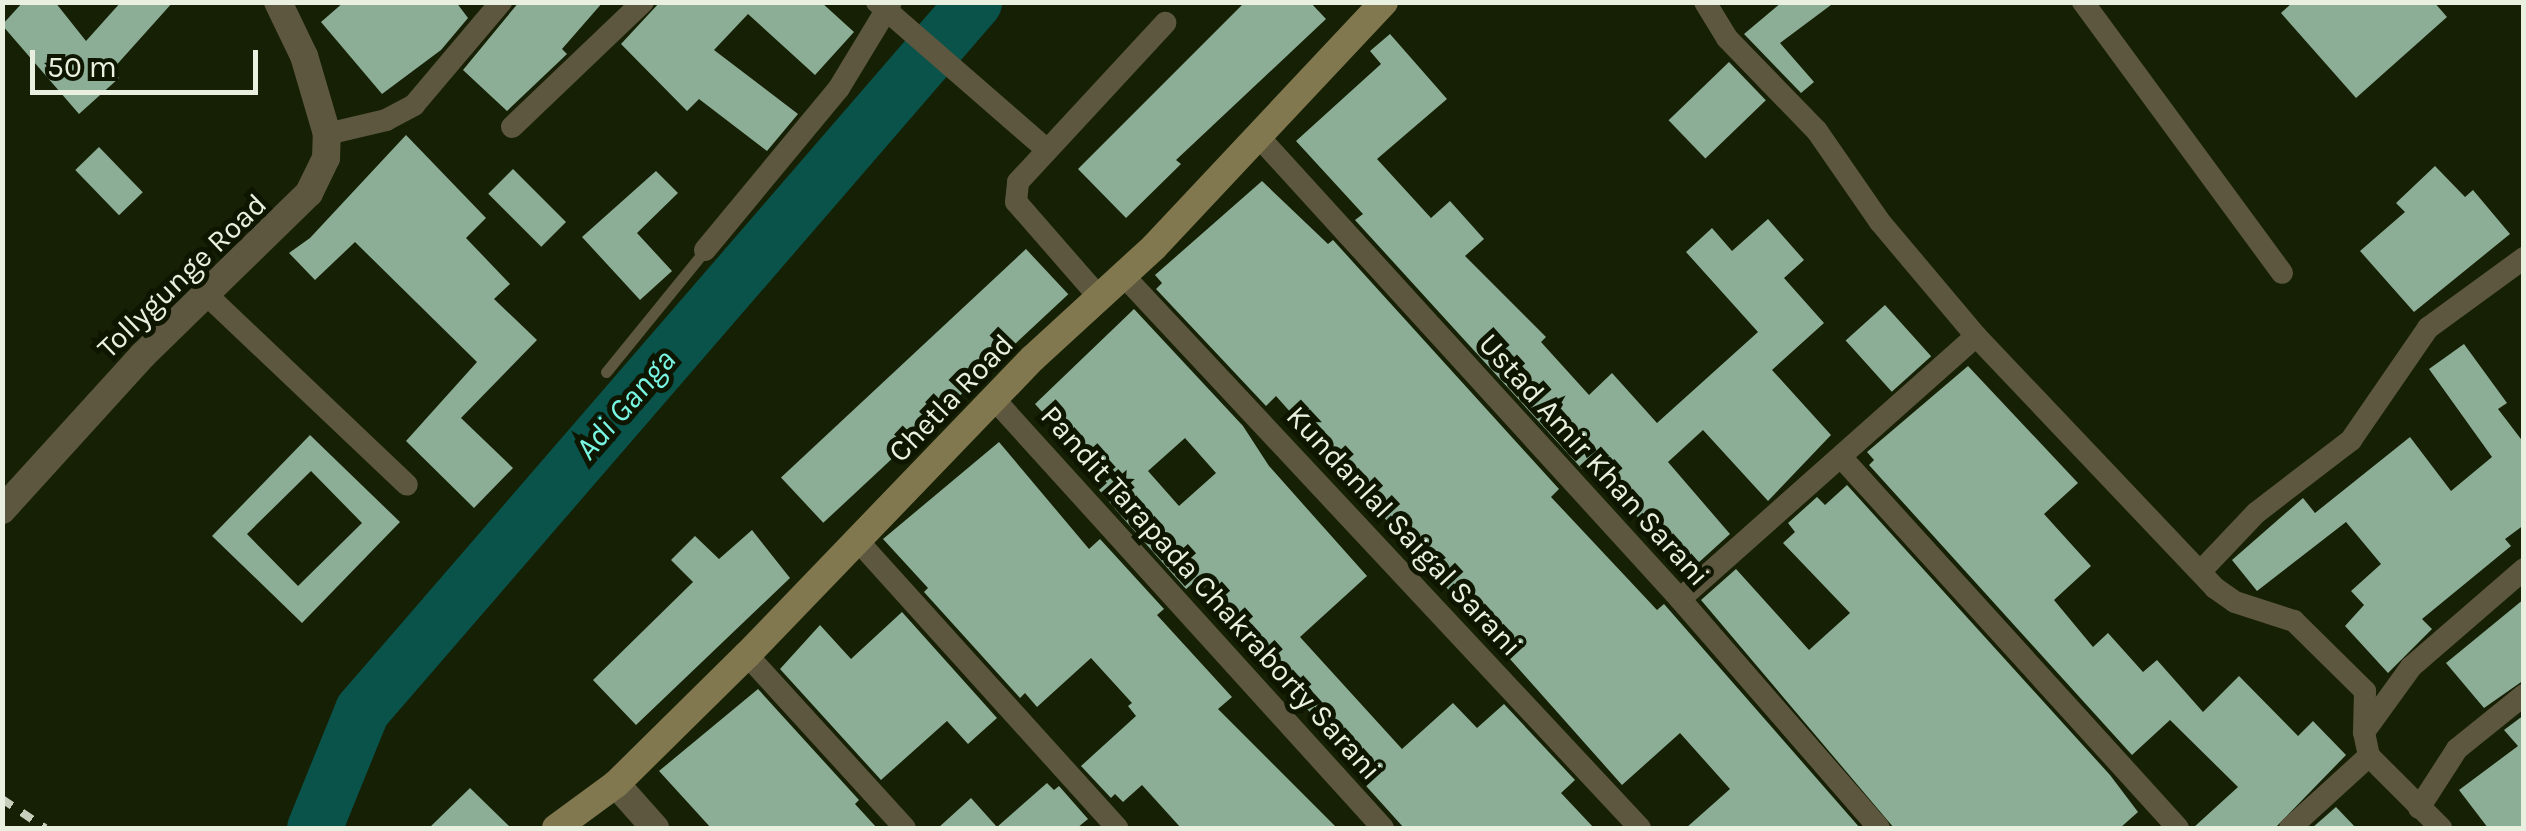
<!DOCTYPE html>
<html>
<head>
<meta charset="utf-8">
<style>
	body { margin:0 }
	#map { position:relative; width:2526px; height:831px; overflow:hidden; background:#162004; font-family:Karla,sans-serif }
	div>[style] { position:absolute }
	.river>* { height:55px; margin:-27.5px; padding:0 27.5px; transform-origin:27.5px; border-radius:27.5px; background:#09534b }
	.building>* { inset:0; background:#8cad96; transform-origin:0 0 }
	.service>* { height:11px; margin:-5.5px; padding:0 5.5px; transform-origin:5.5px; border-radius:5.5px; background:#5c573e }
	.minor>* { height:22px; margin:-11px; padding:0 11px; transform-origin:11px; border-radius:11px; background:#5c573e }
	.tertiary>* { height:28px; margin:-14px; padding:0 14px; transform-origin:14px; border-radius:14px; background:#5c573e }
	.secondary>* { height:28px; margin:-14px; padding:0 14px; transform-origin:14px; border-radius:14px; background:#827850 }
	.rail>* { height:8px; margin-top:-4px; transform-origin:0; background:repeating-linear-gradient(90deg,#c7cfbc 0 12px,transparent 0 24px) }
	span { translate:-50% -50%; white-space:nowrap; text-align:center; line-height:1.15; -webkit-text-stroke:10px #0e1600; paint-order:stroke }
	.street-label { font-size:30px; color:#e9f0df }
	.water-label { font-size:32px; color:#7af6e5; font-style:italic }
	.frame { position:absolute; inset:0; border:5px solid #e9f0df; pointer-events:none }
	.scale { position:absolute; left:30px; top:50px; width:228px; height:45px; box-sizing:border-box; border:5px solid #e9f0df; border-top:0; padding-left:12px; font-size:30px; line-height:35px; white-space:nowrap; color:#e9f0df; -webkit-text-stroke:8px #0e1600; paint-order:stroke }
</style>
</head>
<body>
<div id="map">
	<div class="river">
		<div style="left:314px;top:828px;width:127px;rotate:-67.9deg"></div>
		<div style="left:362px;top:710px;width:936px;rotate:-49.16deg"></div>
	</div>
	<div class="building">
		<div style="clip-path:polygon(23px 2px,55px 2px,86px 41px,121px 2px,173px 2px,112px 70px,119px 78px,79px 114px,2px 25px)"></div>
		<div style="clip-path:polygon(344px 2px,456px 2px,468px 18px,441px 50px,382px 94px,321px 22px)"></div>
		<div style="clip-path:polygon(519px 2px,603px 2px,562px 49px,567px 54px,507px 111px,463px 70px)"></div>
		<div style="clip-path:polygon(660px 2px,821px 2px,854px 32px,815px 75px,748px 14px,714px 50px,798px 114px,767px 151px,699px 99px,687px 111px,621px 44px)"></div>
		<div style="clip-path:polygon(1245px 2px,1310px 2px,1326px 19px,1176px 160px,1181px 164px,1126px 218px,1078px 169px)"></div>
		<div style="clip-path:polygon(1782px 2px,1835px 2px,1780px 43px,1814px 82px,1801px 93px,1744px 34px)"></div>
		<div style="clip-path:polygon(2293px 2px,2434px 2px,2447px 17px,2356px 98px,2281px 13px)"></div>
		<div style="clip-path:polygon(1390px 34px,1447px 99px,1377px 159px,1431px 218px,1450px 201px,1484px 239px,1465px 256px,1546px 337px,1541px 342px,1589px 395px,1612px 373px,1657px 423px,1758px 332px,1686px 252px,1712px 228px,1732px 251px,1768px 219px,1804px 260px,1784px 278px,1824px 323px,1772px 370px,1831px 435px,1768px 501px,1703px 430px,1668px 462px,1730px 534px,1686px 574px,1590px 461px,1582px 469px,1355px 220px,1363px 214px,1296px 141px,1381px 64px,1370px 51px)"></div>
		<div style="left:1729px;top:62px;width:53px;height:84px;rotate:46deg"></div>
		<div style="clip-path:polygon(406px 135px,486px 218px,466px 238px,510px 284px,494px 299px,537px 340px,461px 418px,513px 468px,474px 508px,406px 441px,477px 362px,355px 242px,315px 280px,289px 253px,310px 238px)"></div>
		<div style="left:99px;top:147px;width:63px;height:33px;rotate:46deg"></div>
		<div style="clip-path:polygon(2435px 166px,2465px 197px,2473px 190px,2510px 234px,2414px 312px,2360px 251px,2405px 212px,2396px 203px)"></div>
		<div style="left:513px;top:169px;width:75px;height:35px;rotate:45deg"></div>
		<div style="clip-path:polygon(656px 171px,678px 193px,637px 233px,672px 271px,640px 300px,582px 237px)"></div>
		<div style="clip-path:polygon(1262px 181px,1328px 244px,1333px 240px,1559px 489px,1551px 497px,1657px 610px,1664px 604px,1860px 828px,1686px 828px,1730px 789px,1680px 733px,1622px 785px,1276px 396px,1266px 406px,1156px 289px,1162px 283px,1155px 275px)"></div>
		<div style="left:1026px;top:249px;width:62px;height:335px;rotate:47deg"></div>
		<div style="left:1885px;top:305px;width:69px;height:53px;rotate:48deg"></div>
		<div style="clip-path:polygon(evenodd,1134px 309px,1243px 426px,1269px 466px,1367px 576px,1300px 637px,1402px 749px,1453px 703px,1477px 728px,1504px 704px,1575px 780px,1561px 793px,1594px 828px,1404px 828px,1358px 777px,1364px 772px,1193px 583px,1186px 589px,1123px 518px,1099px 490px,1107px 483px,1035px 404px,1134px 309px,1185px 438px,1216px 473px,1179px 506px,1148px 471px,1185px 438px)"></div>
		<div style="clip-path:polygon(2464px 344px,2507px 403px,2498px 409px,2524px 443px,2524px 525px,2505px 539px,2511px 546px,2422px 619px,2432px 629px,2388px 673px,2345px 626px,2364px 605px,2351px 591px,2381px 564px,2346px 522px,2257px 591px,2232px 560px,2303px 498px,2315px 513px,2410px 437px,2451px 491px,2492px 457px,2429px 369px)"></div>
		<div style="clip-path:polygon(1968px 366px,2078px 483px,2044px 514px,2091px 566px,2054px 600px,2093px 647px,2108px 633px,2143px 672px,2157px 660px,2203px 712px,2239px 676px,2298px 736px,2313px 721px,2346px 755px,2275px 828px,2193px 828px,2238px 787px,2170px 720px,2132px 755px,1869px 465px,1874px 460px,1867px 452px)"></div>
		<div style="clip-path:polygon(evenodd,310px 435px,400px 522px,302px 623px,212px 536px,310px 435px,311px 471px,362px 523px,298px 586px,247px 534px,311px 471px)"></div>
		<div style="clip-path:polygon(999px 442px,1089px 549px,1100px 539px,1164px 609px,1157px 615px,1232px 697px,1218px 709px,1337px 828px,1181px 828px,1142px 785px,1123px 802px,1115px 794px,1111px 798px,1081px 766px,1136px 716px,1128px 706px,1132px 703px,1091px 658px,1037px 707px,1025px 693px,1020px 698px,924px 592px,928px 588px,883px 539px)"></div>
		<div style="clip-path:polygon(1847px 485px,2110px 775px,2138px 812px,2120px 828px,1894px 828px,1701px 600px,1736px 569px,1809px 650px,1850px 613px,1783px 543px,1795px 532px,1788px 523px,1817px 497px,1825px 505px)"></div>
		<div style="clip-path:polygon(752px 530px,790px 578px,636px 725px,593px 680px,693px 582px,671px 560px,695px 536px,719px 559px)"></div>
		<div style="clip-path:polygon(2524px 599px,2524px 680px,2484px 708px,2446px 663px)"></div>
		<div style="clip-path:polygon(902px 612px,997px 718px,968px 744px,947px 721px,881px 780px,780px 669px,820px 625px,851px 659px)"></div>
		<div style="clip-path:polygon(758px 689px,859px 800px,855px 804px,877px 828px,711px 828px,659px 771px)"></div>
		<div style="clip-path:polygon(2524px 715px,2524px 828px,2488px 828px,2459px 790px,2518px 746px,2504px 730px)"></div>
		<div style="clip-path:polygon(1047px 783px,1054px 790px,1059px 786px,1088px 819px,1077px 828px,938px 828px,971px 798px,997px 827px)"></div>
		<div style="clip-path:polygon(470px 788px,511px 828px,429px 828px)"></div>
		<div style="clip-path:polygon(2336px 807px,2356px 828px,2312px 828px)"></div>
	</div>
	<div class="service">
		<div style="left:606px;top:372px;width:157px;rotate:-50.9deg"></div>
	</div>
	<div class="minor">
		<div style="left:877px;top:2px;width:224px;rotate:41deg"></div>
		<div style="left:2083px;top:2px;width:336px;rotate:53.7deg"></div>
		<div style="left:512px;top:127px;width:181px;rotate:-43.7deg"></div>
		<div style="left:327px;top:134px;width:61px;rotate:-13.3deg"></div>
		<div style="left:386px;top:120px;width:32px;rotate:-28deg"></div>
		<div style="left:414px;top:105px;width:135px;rotate:-49.8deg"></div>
		<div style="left:1258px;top:136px;width:626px;rotate:47.65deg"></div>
		<div style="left:1680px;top:599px;width:303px;rotate:49deg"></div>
		<div style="left:705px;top:250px;width:210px;rotate:-50.4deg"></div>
		<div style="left:839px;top:88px;width:100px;rotate:-58.8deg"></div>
		<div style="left:1123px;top:275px;width:757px;rotate:46.93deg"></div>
		<div style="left:208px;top:296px;width:274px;rotate:43.5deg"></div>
		<div style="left:1099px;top:297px;width:126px;rotate:-131.1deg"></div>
		<div style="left:1016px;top:202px;width:20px;rotate:-84deg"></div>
		<div style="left:1018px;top:182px;width:217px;rotate:-47.2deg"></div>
		<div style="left:1976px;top:336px;width:347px;rotate:46.5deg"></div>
		<div style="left:2215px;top:588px;width:24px;rotate:35deg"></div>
		<div style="left:2235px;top:602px;width:62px;rotate:17.9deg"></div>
		<div style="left:2294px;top:621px;width:100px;rotate:44.6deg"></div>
		<div style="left:2365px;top:691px;width:41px;rotate:91.4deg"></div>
		<div style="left:994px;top:399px;width:579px;rotate:47.8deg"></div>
		<div style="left:1841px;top:457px;width:501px;rotate:47.75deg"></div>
		<div style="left:858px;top:541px;width:387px;rotate:47.9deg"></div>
		<div style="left:2201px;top:571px;width:80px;rotate:-46.5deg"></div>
		<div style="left:2256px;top:513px;width:120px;rotate:-37.5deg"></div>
		<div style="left:2351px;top:440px;width:136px;rotate:-55.5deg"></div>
		<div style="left:2428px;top:328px;width:119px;rotate:-36.1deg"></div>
		<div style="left:1680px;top:599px;width:396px;rotate:-41.6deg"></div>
		<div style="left:1976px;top:336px;width:149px;rotate:-130.1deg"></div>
		<div style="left:1880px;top:222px;width:111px;rotate:-124.7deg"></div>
		<div style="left:1817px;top:131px;width:129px;rotate:-134.1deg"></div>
		<div style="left:1727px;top:38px;width:42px;rotate:-121.4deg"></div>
		<div style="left:747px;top:655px;width:234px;rotate:47.6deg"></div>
		<div style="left:2369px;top:756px;width:102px;rotate:45deg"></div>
		<div style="left:2419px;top:808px;width:70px;rotate:-57.2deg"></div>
		<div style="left:2457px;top:749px;width:86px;rotate:-38.9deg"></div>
		<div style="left:2290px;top:828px;width:107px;rotate:-42.3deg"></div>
		<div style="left:2369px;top:756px;width:25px;rotate:-102deg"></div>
		<div style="left:2364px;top:732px;width:80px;rotate:-54.1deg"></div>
		<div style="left:2411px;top:667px;width:150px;rotate:-40.9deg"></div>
	</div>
	<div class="tertiary">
		<div style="left:2px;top:510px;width:210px;rotate:-47.7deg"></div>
		<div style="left:143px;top:355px;width:232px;rotate:-44.3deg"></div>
		<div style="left:309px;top:193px;width:39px;rotate:-64deg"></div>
		<div style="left:326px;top:158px;width:24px;rotate:-88deg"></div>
		<div style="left:327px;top:134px;width:81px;rotate:-106.4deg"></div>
		<div style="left:304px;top:56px;width:60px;rotate:-115.7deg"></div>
		<div style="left:616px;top:784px;width:59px;rotate:48.4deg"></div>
	</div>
	<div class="secondary">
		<div style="left:556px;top:828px;width:74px;rotate:-36.3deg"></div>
		<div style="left:616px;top:784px;width:184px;rotate:-44.6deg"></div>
		<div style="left:747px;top:655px;width:412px;rotate:-46.1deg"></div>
		<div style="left:1033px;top:358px;width:164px;rotate:-42.5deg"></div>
		<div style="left:1154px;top:247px;width:336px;rotate:-46.8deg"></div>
	</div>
	<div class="rail">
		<div style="left:2px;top:799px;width:52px;rotate:34deg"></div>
	</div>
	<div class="street-label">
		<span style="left:182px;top:276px;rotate:-44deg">Tollygunge Road</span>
		<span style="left:951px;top:398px;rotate:-46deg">Chetla Road</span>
		<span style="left:1594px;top:460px;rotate:48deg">Ustad Amir Khan Sarani</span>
		<span style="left:1404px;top:531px;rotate:47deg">Kundanlal Saigal Sarani</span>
		<span style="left:1211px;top:593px;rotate:48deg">Pandit Tarapada Chakraborty Sarani</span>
	</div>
	<div class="water-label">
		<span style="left:626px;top:405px;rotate:-49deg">Adi Ganga</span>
	</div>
	<div class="frame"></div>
	<div class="scale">50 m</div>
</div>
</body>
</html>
